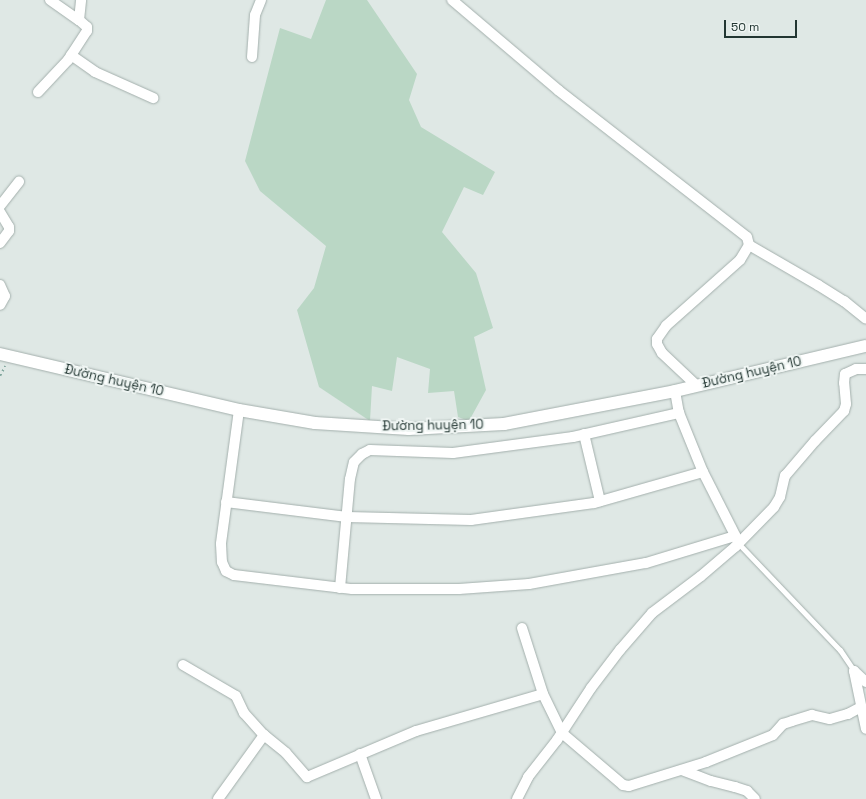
<!DOCTYPE html>
<html>
<head>
<meta charset="utf-8">
<style>
	body { margin:0 }
	#map { position:relative; width:866px; height:799px; overflow:hidden; background:#dfe8e5; font-family:"Space Grotesk",sans-serif }
	div>[style] { position:absolute }
	.green>* { inset:0; background:#bad7c5 }
	.path>* { height:1.5px; margin-top:-0.75px; transform-origin:0; background:repeating-linear-gradient(90deg,#83a89f 0 2px,transparent 0 5px) }
	.roads { filter:drop-shadow(0 0 1px #a3afac) drop-shadow(0 0 1px #a3afac) }
	.lane>* { height:5px; margin:-2.5px; padding:0 2.5px; transform-origin:2.5px; border-radius:2.5px; background:#fff }
	.street>* { height:10px; margin:-5px; padding:0 5px; transform-origin:5px; border-radius:5px; background:#fff }
	.secondary>* { height:12px; margin:-6px; padding:0 6px; transform-origin:6px; border-radius:6px; background:#fff }
	span { translate:-50% -50%; white-space:nowrap; text-align:center; line-height:1.15; -webkit-text-stroke:4px #eff5f3; paint-order:stroke }
	.street-label { font-size:13px; color:#223632 }
	.scale { position:absolute; left:724px; top:20px; width:73px; height:18px; box-sizing:border-box; border:2px solid #223632; border-top:0; padding-left:5px; font-size:12px; line-height:14px; white-space:nowrap; color:#223632; -webkit-text-stroke:3px #eff5f3; paint-order:stroke }
</style>
</head>
<body>
<div id="map">
	<div class="green">
		<div style="clip-path:polygon(326px 0,367px 0,417px 74px,409px 100px,421px 127px,495px 172px,483px 195px,464px 187px,442px 232px,476px 273px,493px 328px,474px 337px,486px 390px,469px 421px,458px 417px,454px 391px,428px 393px,430px 369px,397px 357px,392px 391px,372px 386px,370px 421px,319px 387px,297px 310px,314px 288px,326px 246px,260px 191px,245px 161px,280px 28px,311px 39px)"></div>
	</div>
	<div class="path">
		<div style="left:0;top:376px;width:11px;rotate:-63deg"></div>
	</div>
	<div class="roads">
		<div class="lane">
			<div style="left:738px;top:543px;width:148px;rotate:46.4deg"></div>
			<div style="left:840px;top:650px;width:25px;rotate:56deg"></div>
		</div>
		<div class="street">
			<div style="left:50px;top:0;width:35px;rotate:35deg"></div>
			<div style="left:452px;top:0;width:139px;rotate:40.3deg"></div>
			<div style="left:558px;top:90px;width:239px;rotate:37.9deg"></div>
			<div style="left:747px;top:237px;width:8px;rotate:76deg"></div>
			<div style="left:749px;top:245px;width:17px;rotate:121deg"></div>
			<div style="left:740px;top:260px;width:99px;rotate:138.3deg"></div>
			<div style="left:666px;top:326px;width:16px;rotate:125deg"></div>
			<div style="left:657px;top:339px;width:5px;rotate:90deg"></div>
			<div style="left:657px;top:344px;width:10px;rotate:61deg"></div>
			<div style="left:662px;top:353px;width:48px;rotate:43.3deg"></div>
			<div style="left:71px;top:55px;width:29px;rotate:35deg"></div>
			<div style="left:95px;top:72px;width:64px;rotate:24.1deg"></div>
			<div style="left:252px;top:57px;width:42px;rotate:-85.9deg"></div>
			<div style="left:255px;top:15px;width:16px;rotate:-68deg"></div>
			<div style="left:38px;top:92px;width:44px;rotate:-46.8deg"></div>
			<div style="left:68px;top:60px;width:35px;rotate:-57deg"></div>
			<div style="left:87px;top:31px;width:4px;rotate:-90deg"></div>
			<div style="left:87px;top:27px;width:11px;rotate:-139deg"></div>
			<div style="left:79px;top:20px;width:20px;rotate:-84deg"></div>
			<div style="left:0;top:206px;width:31px;rotate:-52deg"></div>
			<div style="left:0;top:212px;width:17px;rotate:59deg"></div>
			<div style="left:9px;top:227px;width:4px;rotate:90deg"></div>
			<div style="left:9px;top:231px;width:15px;rotate:127deg"></div>
			<div style="left:749px;top:245px;width:80px;rotate:30.1deg"></div>
			<div style="left:818px;top:285px;width:31px;rotate:32deg"></div>
			<div style="left:844px;top:301px;width:28px;rotate:39deg"></div>
			<div style="left:0;top:285px;width:12px;rotate:66deg"></div>
			<div style="left:5px;top:296px;width:10px;rotate:119deg"></div>
			<div style="left:675px;top:391px;width:22px;rotate:80deg"></div>
			<div style="left:679px;top:413px;width:64px;rotate:67.9deg"></div>
			<div style="left:703px;top:472px;width:77px;rotate:63.1deg"></div>
			<div style="left:239px;top:410px;width:135px;rotate:97.7deg"></div>
			<div style="left:221px;top:544px;width:18px;rotate:87deg"></div>
			<div style="left:222px;top:562px;width:10px;rotate:66deg"></div>
			<div style="left:226px;top:571px;width:9px;rotate:27deg"></div>
			<div style="left:234px;top:575px;width:119px;rotate:6.8deg"></div>
			<div style="left:352px;top:589px;width:107px"></div>
			<div style="left:459px;top:589px;width:70px;rotate:-4.1deg"></div>
			<div style="left:529px;top:584px;width:119px;rotate:-10.2deg"></div>
			<div style="left:646px;top:563px;width:93px;rotate:-16.9deg"></div>
			<div style="left:584px;top:434px;width:69px;rotate:76.6deg"></div>
			<div style="left:226px;top:502px;width:122px;rotate:7.1deg"></div>
			<div style="left:347px;top:517px;width:124px;rotate:1.4deg"></div>
			<div style="left:471px;top:520px;width:124px;rotate:-7.9deg"></div>
			<div style="left:594px;top:503px;width:113px;rotate:-15.9deg"></div>
			<div style="left:340px;top:588px;width:109px;rotate:-84.8deg"></div>
			<div style="left:350px;top:479px;width:17px;rotate:-77deg"></div>
			<div style="left:354px;top:462px;width:11px;rotate:-45deg"></div>
			<div style="left:362px;top:454px;width:9px;rotate:-27deg"></div>
			<div style="left:370px;top:450px;width:83px;rotate:2.1deg"></div>
			<div style="left:453px;top:453px;width:121px;rotate:-7.6deg"></div>
			<div style="left:573px;top:437px;width:109px;rotate:-12.8deg"></div>
			<div style="left:522px;top:628px;width:69px;rotate:72.3deg"></div>
			<div style="left:543px;top:694px;width:43px;rotate:64deg"></div>
			<div style="left:562px;top:733px;width:80px;rotate:40.4deg"></div>
			<div style="left:623px;top:785px;width:6px;rotate:9deg"></div>
			<div style="left:629px;top:786px;width:81px;rotate:-17.3deg"></div>
			<div style="left:706px;top:762px;width:72px;rotate:-21.9deg"></div>
			<div style="left:773px;top:735px;width:15px;rotate:-48deg"></div>
			<div style="left:783px;top:724px;width:9px;rotate:-18deg"></div>
			<div style="left:792px;top:721px;width:21px;rotate:-17deg"></div>
			<div style="left:812px;top:715px;width:18px;rotate:13deg"></div>
			<div style="left:830px;top:719px;width:19px;rotate:-16deg"></div>
			<div style="left:848px;top:714px;width:15px;rotate:-28deg"></div>
			<div style="left:183px;top:665px;width:61px;rotate:30.3deg"></div>
			<div style="left:236px;top:696px;width:19px;rotate:65deg"></div>
			<div style="left:244px;top:713px;width:30px;rotate:48deg"></div>
			<div style="left:854px;top:671px;width:59px;rotate:78.3deg"></div>
			<div style="left:854px;top:671px;width:16px;rotate:43deg"></div>
			<div style="left:360px;top:754px;width:48px;rotate:70.4deg"></div>
			<div style="left:682px;top:770px;width:31px;rotate:21deg"></div>
			<div style="left:711px;top:781px;width:25px;rotate:14deg"></div>
			<div style="left:735px;top:787px;width:13px;rotate:18deg"></div>
			<div style="left:747px;top:791px;width:11px;rotate:45deg"></div>
			<div style="left:218px;top:799px;width:79px;rotate:-54.3deg"></div>
			<div style="left:264px;top:735px;width:28px;rotate:39deg"></div>
			<div style="left:286px;top:753px;width:32px;rotate:49deg"></div>
			<div style="left:307px;top:777px;width:118px;rotate:-22.9deg"></div>
			<div style="left:416px;top:731px;width:132px;rotate:-16.2deg"></div>
			<div style="left:517px;top:799px;width:25px;rotate:-63deg"></div>
			<div style="left:528px;top:777px;width:47px;rotate:-51.9deg"></div>
			<div style="left:557px;top:740px;width:62px;rotate:-56.8deg"></div>
			<div style="left:591px;top:688px;width:48px;rotate:-52.7deg"></div>
			<div style="left:620px;top:650px;width:49px;rotate:-49.1deg"></div>
			<div style="left:652px;top:613px;width:61px;rotate:-37.1deg"></div>
			<div style="left:701px;top:576px;width:45px;rotate:-40.5deg"></div>
			<div style="left:735px;top:547px;width:56px;rotate:-45.7deg"></div>
			<div style="left:774px;top:507px;width:12px;rotate:-59deg"></div>
			<div style="left:780px;top:497px;width:22px;rotate:-77deg"></div>
			<div style="left:785px;top:476px;width:46px;rotate:-49.4deg"></div>
			<div style="left:815px;top:441px;width:42px;rotate:-46deg"></div>
			<div style="left:844px;top:411px;width:7px;rotate:-74deg"></div>
			<div style="left:846px;top:404px;width:21px;rotate:-95deg"></div>
			<div style="left:844px;top:383px;width:9px;rotate:-84deg"></div>
			<div style="left:845px;top:374px;width:12px;rotate:-24deg"></div>
			<div style="left:856px;top:369px;width:10px"></div>
		</div>
		<div class="secondary">
			<div style="left:0;top:354px;width:245px;rotate:13.2deg"></div>
			<div style="left:239px;top:410px;width:77px;rotate:9.7deg"></div>
			<div style="left:315px;top:423px;width:94px;rotate:3.7deg"></div>
			<div style="left:409px;top:429px;width:95px;rotate:-3deg"></div>
			<div style="left:504px;top:424px;width:174px;rotate:-10.9deg"></div>
			<div style="left:675px;top:391px;width:196px;rotate:-13.3deg"></div>
		</div>
	</div>
	<div class="street-label">
		<span style="left:752px;top:373px;rotate:-13deg">Đường huyện 10</span>
		<span style="left:114px;top:381px;rotate:13deg">Đường huyện 10</span>
		<span style="left:433px;top:426px;rotate:-1deg">Đường huyện 10</span>
	</div>
	<div class="scale">50 m</div>
</div>
</body>
</html>
